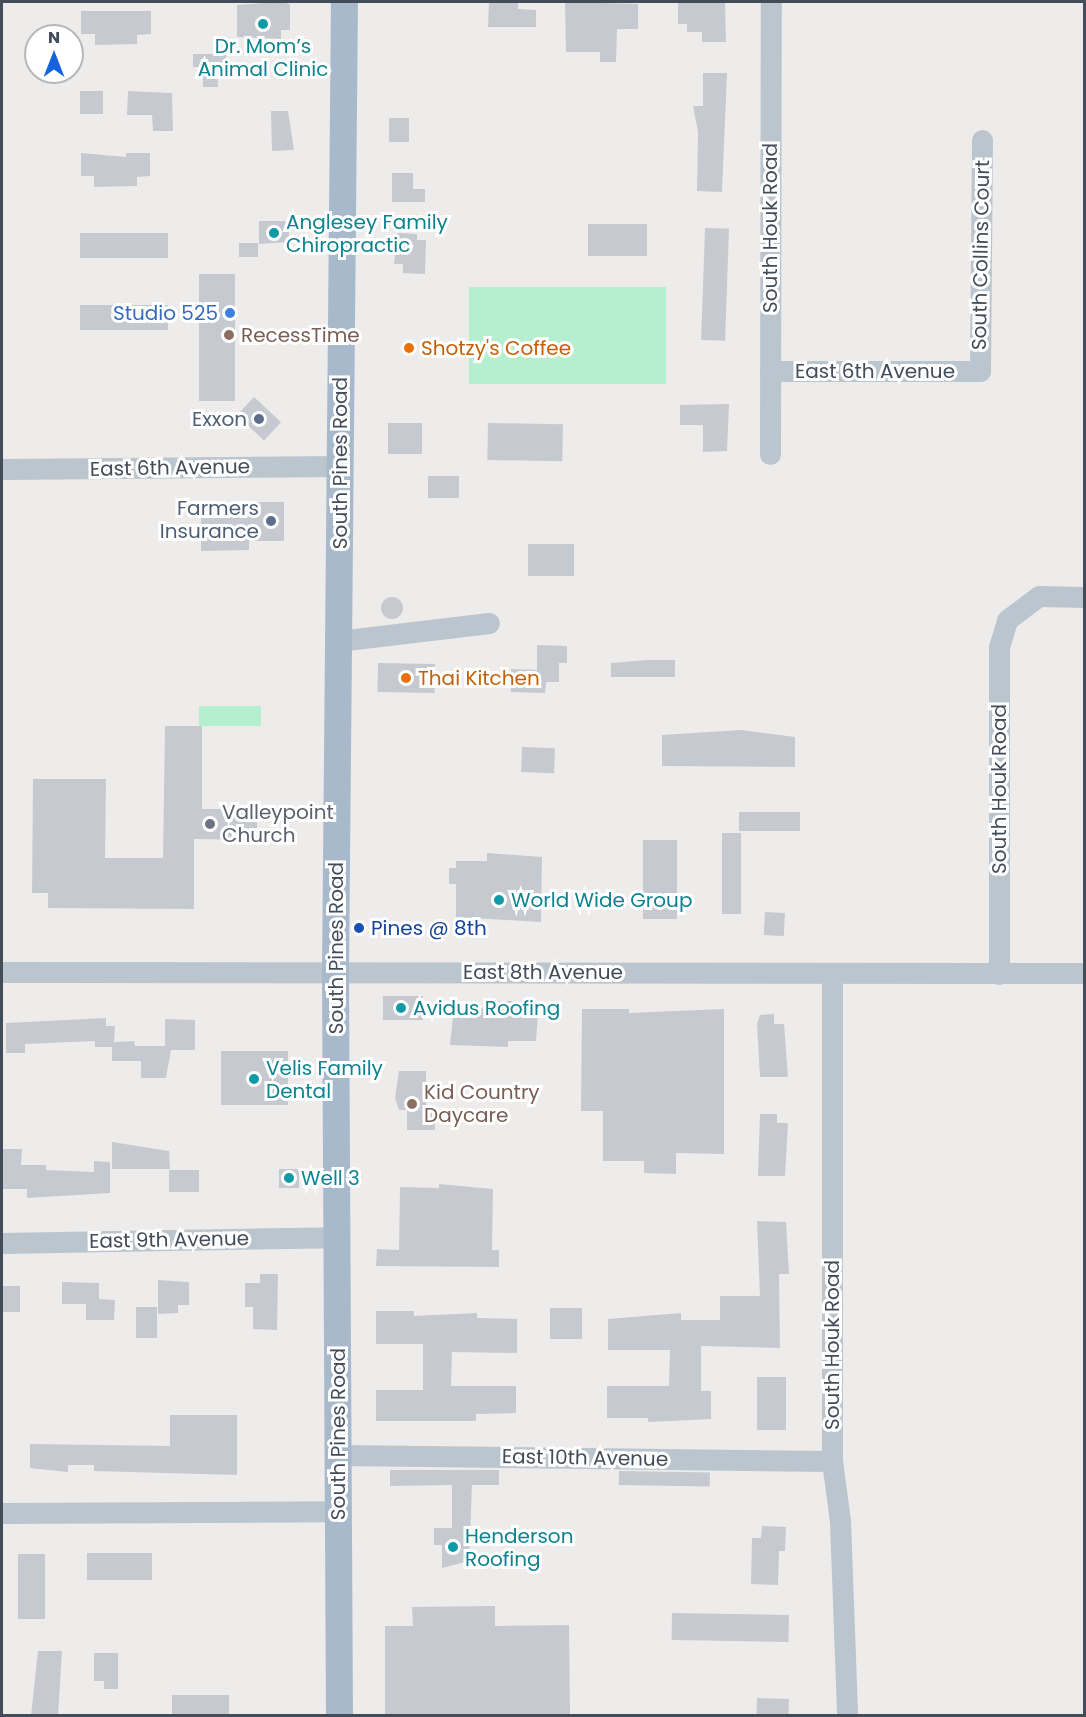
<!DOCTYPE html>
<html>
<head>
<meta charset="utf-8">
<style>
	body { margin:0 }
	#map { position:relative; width:1086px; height:1717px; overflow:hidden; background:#eeebeb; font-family:Poppins,sans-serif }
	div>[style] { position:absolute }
	.green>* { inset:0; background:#b6efcf; transform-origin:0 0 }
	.building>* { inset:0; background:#c7c9d1; transform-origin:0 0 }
	.round { border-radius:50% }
	.minor>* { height:21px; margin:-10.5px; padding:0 10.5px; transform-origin:10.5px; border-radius:10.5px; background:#bbc5ce }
	.major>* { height:27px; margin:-13.5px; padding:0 13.5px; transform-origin:13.5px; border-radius:13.5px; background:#a9b9cc }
	.dots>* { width:16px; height:16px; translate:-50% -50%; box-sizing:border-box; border:3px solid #fff; border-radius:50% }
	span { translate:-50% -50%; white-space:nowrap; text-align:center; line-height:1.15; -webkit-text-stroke:6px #fff; paint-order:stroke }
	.culture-label { font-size:20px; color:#0d838f }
	.left { translate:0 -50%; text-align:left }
	.street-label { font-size:20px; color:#434d59 }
	.shop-label { font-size:20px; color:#366cbe }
	.right { translate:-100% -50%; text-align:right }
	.education-label { font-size:20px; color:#785e54 }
	.food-label { font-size:20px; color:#c56008 }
	.service-label { font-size:20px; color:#4e5e75 }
	.worship-label { font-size:20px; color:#5b616d }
	.transit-label { font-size:20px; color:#164399 }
	.frame { position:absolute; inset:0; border:3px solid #434d59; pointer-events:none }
	.north { position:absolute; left:24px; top:24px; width:60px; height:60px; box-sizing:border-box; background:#fff; border:2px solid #b4b8bd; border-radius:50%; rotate:0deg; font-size:16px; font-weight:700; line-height:24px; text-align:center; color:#434d59 }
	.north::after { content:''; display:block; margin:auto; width:21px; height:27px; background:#1562de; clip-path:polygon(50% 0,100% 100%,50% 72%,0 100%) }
</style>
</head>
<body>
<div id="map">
	<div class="green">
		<div style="left:469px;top:287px;width:197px;height:97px"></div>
		<div style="left:199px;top:706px;width:62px;height:20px"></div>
	</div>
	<div class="building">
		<div style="clip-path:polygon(281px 2px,290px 4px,290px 30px,281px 30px,281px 39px,237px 37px,237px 5px)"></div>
		<div style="clip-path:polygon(489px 2px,518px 2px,518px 9px,536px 10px,536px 27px,488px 27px)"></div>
		<div style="clip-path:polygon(565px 2px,638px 4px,638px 29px,617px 29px,616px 62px,600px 62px,600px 52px,566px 52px)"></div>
		<div style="clip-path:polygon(678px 2px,725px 2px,726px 42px,702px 42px,702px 32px,687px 32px,687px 24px,678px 24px)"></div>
		<div style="clip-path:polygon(81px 11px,151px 11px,151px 34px,137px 35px,137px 44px,95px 45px,95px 34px,81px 34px)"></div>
		<div style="clip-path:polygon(193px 54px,226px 54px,227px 67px,217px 67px,218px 87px,203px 87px,203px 67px,193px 67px)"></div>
		<div style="clip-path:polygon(703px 73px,727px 73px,722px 192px,697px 191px,698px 132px,693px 106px,703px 106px)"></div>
		<div style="left:80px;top:91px;width:23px;height:23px"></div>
		<div style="clip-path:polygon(128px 91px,172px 93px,173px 131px,153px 131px,152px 115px,127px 115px)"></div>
		<div style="clip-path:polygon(271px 111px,288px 111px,294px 150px,272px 151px)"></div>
		<div style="left:389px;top:118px;width:20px;height:24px"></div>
		<div style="clip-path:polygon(81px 153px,126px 157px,126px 153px,150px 153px,150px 176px,137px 177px,137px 186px,94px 187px,94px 176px,81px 176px)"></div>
		<div style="clip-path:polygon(392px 173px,413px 173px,413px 189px,425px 189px,425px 202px,392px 202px)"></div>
		<div style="clip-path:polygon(259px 221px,285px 221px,289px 224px,289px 242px,259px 244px)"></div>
		<div style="left:588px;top:224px;width:59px;height:32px"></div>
		<div style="left:705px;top:228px;width:24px;height:112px;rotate:2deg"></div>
		<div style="left:80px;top:233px;width:88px;height:25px"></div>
		<div style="clip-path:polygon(397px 233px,417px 234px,417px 240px,426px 240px,425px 274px,403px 273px,403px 264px,394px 264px)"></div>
		<div style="left:239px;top:243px;width:19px;height:14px"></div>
		<div style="left:199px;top:274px;width:36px;height:127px"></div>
		<div style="left:80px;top:305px;width:88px;height:25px"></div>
		<div style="left:254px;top:397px;width:37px;height:25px;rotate:43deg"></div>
		<div style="clip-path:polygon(729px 404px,727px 451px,703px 452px,703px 425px,680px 425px,680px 405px)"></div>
		<div style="left:388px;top:423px;width:34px;height:31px"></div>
		<div style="left:488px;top:423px;width:75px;height:37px;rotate:1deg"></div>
		<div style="left:459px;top:476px;width:22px;height:31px;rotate:90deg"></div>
		<div style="clip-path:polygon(258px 502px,284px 502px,284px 541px,249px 541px,249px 550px,201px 551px,201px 517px,258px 516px)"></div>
		<div style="left:528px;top:544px;width:46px;height:32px"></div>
		<div class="round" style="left:381px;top:597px;width:22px;height:22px"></div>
		<div style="clip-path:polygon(537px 645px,567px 646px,567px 663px,559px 663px,559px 682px,546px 682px,545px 693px,511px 692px,511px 669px,537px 670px)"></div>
		<div style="clip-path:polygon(647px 660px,675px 660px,675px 677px,611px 677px,611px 663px)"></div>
		<div style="left:378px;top:663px;width:57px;height:29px;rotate:1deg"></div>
		<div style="clip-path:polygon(165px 726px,202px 726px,202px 809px,257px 809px,257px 840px,194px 839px,194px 909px,48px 908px,48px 893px,32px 893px,33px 779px,106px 779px,105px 858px,163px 858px)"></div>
		<div style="clip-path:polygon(741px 730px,795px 737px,795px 767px,662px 766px,662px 735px)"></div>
		<div style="left:522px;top:747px;width:33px;height:25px;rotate:2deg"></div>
		<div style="left:739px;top:812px;width:61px;height:19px"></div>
		<div style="left:722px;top:833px;width:19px;height:81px"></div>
		<div style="left:643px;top:840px;width:34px;height:79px"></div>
		<div style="clip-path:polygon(487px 853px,542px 857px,541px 922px,456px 917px,456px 884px,449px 884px,449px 868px,456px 868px,456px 861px,487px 861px)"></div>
		<div style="left:765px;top:912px;width:20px;height:23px;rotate:3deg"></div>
		<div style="left:423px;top:996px;width:24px;height:40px;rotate:90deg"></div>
		<div style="clip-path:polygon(495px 1001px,514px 1001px,514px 1007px,538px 1011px,536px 1041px,508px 1041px,508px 1047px,450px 1045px,453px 1016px,470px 1016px,471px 1008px,495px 1008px)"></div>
		<div style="clip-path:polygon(582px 1009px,629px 1009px,629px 1013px,724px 1009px,724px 1154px,676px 1153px,676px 1174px,644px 1173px,644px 1161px,603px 1161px,603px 1111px,581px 1111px)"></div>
		<div style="clip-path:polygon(774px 1014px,774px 1024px,784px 1024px,788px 1077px,760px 1077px,757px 1024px,760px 1015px)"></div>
		<div style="clip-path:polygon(106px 1018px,106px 1026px,115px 1026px,114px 1042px,134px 1041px,135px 1046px,165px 1046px,165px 1019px,195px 1020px,195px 1050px,171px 1050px,166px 1078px,141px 1078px,141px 1061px,112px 1061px,112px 1047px,95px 1047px,95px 1041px,25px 1044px,25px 1053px,6px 1053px,6px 1023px)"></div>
		<div style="left:288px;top:1051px;width:54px;height:67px;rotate:90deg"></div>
		<div style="clip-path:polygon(399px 1071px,426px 1071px,426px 1113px,435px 1113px,435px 1130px,407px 1130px,407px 1110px,399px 1110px,395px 1098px)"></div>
		<div style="clip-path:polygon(760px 1114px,777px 1114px,777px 1123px,788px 1123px,785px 1176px,758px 1176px)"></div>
		<div style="clip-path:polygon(112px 1142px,169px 1151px,170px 1169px,112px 1169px)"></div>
		<div style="clip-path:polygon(2px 1149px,22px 1149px,21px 1165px,46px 1165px,46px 1170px,94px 1172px,94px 1161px,110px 1162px,110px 1193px,27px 1198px,27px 1189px,2px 1189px)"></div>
		<div style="left:279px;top:1169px;width:20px;height:19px"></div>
		<div style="left:169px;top:1170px;width:30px;height:22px"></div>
		<div style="clip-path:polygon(439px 1184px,493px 1189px,492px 1250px,499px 1250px,499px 1267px,376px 1266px,377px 1249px,399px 1250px,400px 1187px,439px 1188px)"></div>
		<div style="clip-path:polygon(757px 1221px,786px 1222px,789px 1274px,779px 1274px,780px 1348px,701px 1346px,701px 1391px,711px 1391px,711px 1419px,648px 1422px,648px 1418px,607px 1418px,607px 1386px,669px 1386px,670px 1350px,608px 1350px,608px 1319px,681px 1313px,681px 1320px,720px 1320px,720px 1296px,760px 1296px)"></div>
		<div style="clip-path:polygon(260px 1274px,278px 1274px,277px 1330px,253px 1329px,253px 1307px,245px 1307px,245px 1283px,260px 1283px)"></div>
		<div style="clip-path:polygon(158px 1280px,189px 1282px,189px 1305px,178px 1305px,178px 1313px,158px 1314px)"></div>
		<div style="clip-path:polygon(62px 1282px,99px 1283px,99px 1299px,115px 1300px,114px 1320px,86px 1320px,86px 1304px,62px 1304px)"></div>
		<div style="left:2px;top:1286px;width:18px;height:26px"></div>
		<div style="left:157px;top:1307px;width:31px;height:21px;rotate:90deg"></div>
		<div style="left:582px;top:1308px;width:31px;height:32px;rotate:90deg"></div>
		<div style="clip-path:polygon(376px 1311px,414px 1311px,414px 1316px,477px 1313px,477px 1318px,517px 1319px,517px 1353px,452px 1352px,451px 1386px,516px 1386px,516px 1413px,476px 1414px,476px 1421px,376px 1421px,376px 1390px,423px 1390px,423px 1344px,376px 1344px)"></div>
		<div style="left:757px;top:1377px;width:29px;height:53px"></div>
		<div style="clip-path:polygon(170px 1415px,237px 1415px,237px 1475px,94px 1471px,94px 1465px,68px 1465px,68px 1472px,30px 1468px,30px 1444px,170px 1446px)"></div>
		<div style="clip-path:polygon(390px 1470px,499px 1470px,499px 1485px,472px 1485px,469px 1561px,442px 1568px,442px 1545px,434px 1545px,434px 1528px,452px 1528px,452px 1485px,390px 1486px)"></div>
		<div style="left:619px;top:1471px;width:91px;height:14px;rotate:1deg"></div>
		<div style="clip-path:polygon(762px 1526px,786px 1527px,785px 1551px,779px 1551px,778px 1585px,751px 1584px,752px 1538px,761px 1538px)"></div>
		<div style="left:152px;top:1553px;width:27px;height:65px;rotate:90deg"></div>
		<div style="left:18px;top:1554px;width:27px;height:65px"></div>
		<div style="clip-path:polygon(495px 1606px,495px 1626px,569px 1625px,570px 1716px,385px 1716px,385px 1626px,413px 1626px,412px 1607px)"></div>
		<div style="left:672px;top:1613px;width:117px;height:27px;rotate:1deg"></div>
		<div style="clip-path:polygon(38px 1651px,62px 1651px,58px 1716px,31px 1716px)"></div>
		<div style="clip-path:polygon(94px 1653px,118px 1653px,118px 1689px,104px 1689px,104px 1681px,94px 1681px)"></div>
		<div style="left:172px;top:1695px;width:57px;height:21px"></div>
		<div style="left:757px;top:1698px;width:32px;height:18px;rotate:2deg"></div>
	</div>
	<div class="minor">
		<div style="left:770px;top:371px;width:210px"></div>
		<div style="left:980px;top:371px;width:231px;rotate:-89.5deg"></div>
		<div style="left:770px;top:454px;width:452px;rotate:-89.9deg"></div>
		<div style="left:2px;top:469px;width:337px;rotate:-0.5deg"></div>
		<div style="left:338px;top:641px;width:152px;rotate:-6.8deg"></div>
		<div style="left:2px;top:972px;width:1082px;rotate:0.05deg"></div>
		<div style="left:832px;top:973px;width:488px;rotate:90deg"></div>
		<div style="left:832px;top:1461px;width:61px;rotate:82.4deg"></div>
		<div style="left:840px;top:1521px;width:195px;rotate:87.9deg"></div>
		<div style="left:999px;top:974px;width:327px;rotate:-90deg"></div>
		<div style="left:999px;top:647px;width:28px;rotate:-73deg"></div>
		<div style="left:1007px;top:620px;width:40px;rotate:-37deg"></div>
		<div style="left:1039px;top:596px;width:45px;rotate:1.3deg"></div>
		<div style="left:2px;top:1243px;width:335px;rotate:-1deg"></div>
		<div style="left:338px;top:1455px;width:494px;rotate:0.7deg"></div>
		<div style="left:2px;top:1513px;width:336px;rotate:-0.3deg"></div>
	</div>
	<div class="major">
		<div style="left:339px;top:1716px;width:745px;rotate:-90.31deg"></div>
		<div style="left:335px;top:971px;width:969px;rotate:-89.47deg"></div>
	</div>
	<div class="dots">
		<div style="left:263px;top:24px;background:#0f9aa8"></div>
		<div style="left:274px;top:233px;background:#0f9aa8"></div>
		<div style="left:230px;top:313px;background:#3f7fe0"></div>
		<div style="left:229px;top:335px;background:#8d6e63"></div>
		<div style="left:409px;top:348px;background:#e8710a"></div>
		<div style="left:259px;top:419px;background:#5c6f8a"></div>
		<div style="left:271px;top:521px;background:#5c6f8a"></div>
		<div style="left:406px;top:678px;background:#e8710a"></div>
		<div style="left:210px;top:824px;background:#6b7280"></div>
		<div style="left:499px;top:900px;background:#0f9aa8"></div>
		<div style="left:359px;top:928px;background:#1a4fb4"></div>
		<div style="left:401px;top:1008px;background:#0f9aa8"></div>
		<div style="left:254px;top:1079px;background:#0f9aa8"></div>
		<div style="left:412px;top:1104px;background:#8d6e63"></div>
		<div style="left:289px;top:1178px;background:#0f9aa8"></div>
		<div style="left:453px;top:1547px;background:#0f9aa8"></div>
	</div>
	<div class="culture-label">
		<span style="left:263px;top:58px">Dr. Mom’s<br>Animal Clinic</span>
		<span class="left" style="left:286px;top:234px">Anglesey Family<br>Chiropractic</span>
		<span class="left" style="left:511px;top:900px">World Wide Group</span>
		<span class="left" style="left:413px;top:1008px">Avidus Roofing</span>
		<span class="left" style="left:266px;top:1080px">Velis Family<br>Dental</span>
		<span class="left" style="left:301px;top:1178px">Well 3</span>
		<span class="left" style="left:465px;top:1548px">Henderson<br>Roofing</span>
	</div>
	<div class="street-label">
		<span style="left:770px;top:228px;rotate:-90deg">South Houk Road</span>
		<span style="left:981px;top:255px;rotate:-89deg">South Collins Court</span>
		<span style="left:875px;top:371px">East 6th Avenue</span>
		<span style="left:340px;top:463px;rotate:-90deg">South Pines Road</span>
		<span style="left:170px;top:468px;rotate:-1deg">East 6th Avenue</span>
		<span style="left:999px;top:789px;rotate:-90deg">South Houk Road</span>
		<span style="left:336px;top:948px;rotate:-90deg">South Pines Road</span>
		<span style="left:543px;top:972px">East 8th Avenue</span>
		<span style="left:169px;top:1240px;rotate:-1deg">East 9th Avenue</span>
		<span style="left:832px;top:1345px;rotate:-90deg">South Houk Road</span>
		<span style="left:338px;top:1434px;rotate:-90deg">South Pines Road</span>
		<span style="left:585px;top:1458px;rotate:1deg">East 10th Avenue</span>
	</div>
	<div class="shop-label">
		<span class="right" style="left:218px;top:313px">Studio 525</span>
	</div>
	<div class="education-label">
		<span class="left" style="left:241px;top:335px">RecessTime</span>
		<span class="left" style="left:424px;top:1104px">Kid Country<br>Daycare</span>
	</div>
	<div class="food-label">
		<span class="left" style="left:421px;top:348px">Shotzy's Coffee</span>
		<span class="left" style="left:418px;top:678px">Thai Kitchen</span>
	</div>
	<div class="service-label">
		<span class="right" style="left:247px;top:419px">Exxon</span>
		<span class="right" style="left:259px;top:520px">Farmers<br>Insurance</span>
	</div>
	<div class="worship-label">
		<span class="left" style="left:222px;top:824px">Valleypoint<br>Church</span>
	</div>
	<div class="transit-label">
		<span class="left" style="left:371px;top:928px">Pines @ 8th</span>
	</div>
	<div class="frame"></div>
	<div class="north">N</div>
</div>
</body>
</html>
